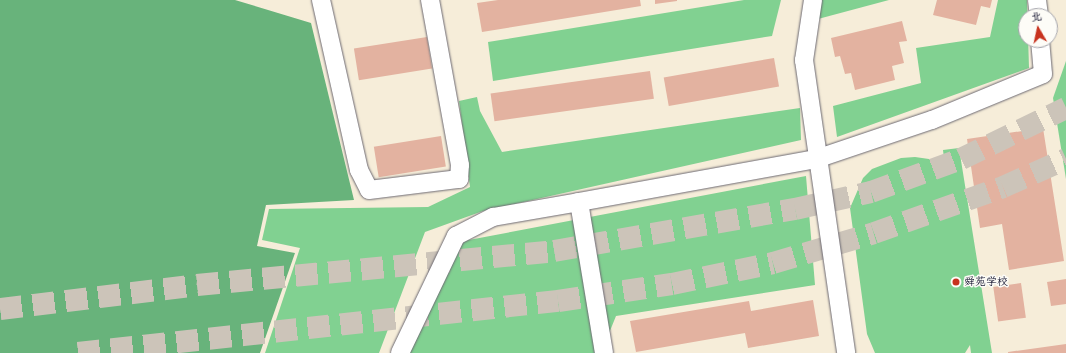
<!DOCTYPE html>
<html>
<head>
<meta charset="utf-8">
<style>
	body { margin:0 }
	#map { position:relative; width:1066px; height:353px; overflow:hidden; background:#f6edd9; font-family:Sriracha,"LXGW WenKai TC",sans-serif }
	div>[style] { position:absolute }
	.green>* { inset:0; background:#81d191 }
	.forest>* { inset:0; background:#68b37b }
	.building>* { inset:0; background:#e3b2a0; transform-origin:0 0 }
	.highway-tunnel>* { height:22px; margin-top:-11px; transform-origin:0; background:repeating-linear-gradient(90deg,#ccc4b9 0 22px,transparent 0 33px) }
	.roads { filter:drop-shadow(0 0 1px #6c6972) drop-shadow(0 0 1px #6c6972) }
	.minor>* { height:18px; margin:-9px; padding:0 9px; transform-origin:9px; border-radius:9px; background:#fff }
	.dots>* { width:11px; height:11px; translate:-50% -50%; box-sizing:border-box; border:2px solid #fdfcf7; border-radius:50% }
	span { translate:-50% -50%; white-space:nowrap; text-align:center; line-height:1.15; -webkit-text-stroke:3px #fdfcf7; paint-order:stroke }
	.poi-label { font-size:11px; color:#22223b }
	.left { translate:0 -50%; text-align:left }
	.north { position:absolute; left:1018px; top:8px; width:40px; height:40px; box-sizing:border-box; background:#fdfcf7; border:1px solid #a5a5ac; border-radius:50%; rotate:351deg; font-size:11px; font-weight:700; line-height:16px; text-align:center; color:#22223b }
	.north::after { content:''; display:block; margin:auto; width:14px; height:18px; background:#c8321e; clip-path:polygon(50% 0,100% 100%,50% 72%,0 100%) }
</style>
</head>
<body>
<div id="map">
	<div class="green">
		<div style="clip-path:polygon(744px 0,781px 0,772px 36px,493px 81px,488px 42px)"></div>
		<div style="clip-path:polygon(822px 0,889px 0,818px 19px)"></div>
		<div style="clip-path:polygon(998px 0,1027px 0,1029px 68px,837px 137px,833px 106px,921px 83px,916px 48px,990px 37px)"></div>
		<div style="clip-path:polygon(1066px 61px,1066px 179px,1053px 98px)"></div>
		<div style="clip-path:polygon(477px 97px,480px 111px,502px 152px,800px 108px,801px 140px,483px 211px,425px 232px,379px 353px,265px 353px,300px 248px,262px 240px,269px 209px,428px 207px,470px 187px,459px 101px)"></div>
		<div style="clip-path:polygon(959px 148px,992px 353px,971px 353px,970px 345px,965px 353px,875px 353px,867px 334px,850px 208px,863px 178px,872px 169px,901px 158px,915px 157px,929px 159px,945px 167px,943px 150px)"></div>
		<div style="clip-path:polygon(806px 176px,815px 285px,616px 316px,601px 353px,408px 353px,458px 242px)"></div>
	</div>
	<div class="forest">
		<div style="clip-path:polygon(0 0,235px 0,311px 23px,354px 200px,266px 205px,257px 246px,295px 253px,260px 353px,0 353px)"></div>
	</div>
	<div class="building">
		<div style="clip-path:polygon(498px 0,640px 0,641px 6px,482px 32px,477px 3px)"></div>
		<div style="clip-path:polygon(655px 0,677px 0,677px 1px,655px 4px)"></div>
		<div style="clip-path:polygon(937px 0,992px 0,990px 8px,981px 6px,976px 25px,933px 15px)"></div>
		<div style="clip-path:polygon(902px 21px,907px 41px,899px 42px,904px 63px,892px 66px,895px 80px,855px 90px,851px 73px,845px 74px,840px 56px,835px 57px,831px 38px)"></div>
		<div style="left:427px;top:37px;width:32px;height:74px;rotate:81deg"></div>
		<div style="left:774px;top:58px;width:29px;height:112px;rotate:80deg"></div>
		<div style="left:650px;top:71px;width:28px;height:161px;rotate:82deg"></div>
		<div style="clip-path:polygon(1043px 128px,1064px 261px,1009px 270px,1002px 224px,980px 228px,967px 139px)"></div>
		<div style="left:441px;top:136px;width:31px;height:68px;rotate:81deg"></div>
		<div style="clip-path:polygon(1066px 279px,1066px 304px,1051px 306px,1047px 282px)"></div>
		<div style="left:1021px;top:283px;width:35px;height:28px;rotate:82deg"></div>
		<div style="clip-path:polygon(813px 300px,819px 336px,748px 348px,745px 333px,636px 352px,630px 321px,749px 301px,751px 311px)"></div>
		<div style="clip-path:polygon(1066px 344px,1066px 353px,1008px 353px,1008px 352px)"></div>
	</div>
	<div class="highway-tunnel">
		<div style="left:0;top:309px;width:198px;rotate:-6.9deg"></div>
		<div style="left:197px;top:285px;width:359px;rotate:-5.4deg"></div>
		<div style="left:554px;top:251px;width:245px;rotate:-9.9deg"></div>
		<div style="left:795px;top:209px;width:78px;rotate:-12.6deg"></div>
		<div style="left:871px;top:192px;width:96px;rotate:-20.1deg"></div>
		<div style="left:961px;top:159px;width:117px;rotate:-25.9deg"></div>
		<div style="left:78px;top:353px;width:483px;rotate:-6.2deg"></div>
		<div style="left:558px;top:301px;width:115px;rotate:-8.5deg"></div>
		<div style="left:672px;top:284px;width:103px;rotate:-11.7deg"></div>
		<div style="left:773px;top:263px;width:105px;rotate:-16.5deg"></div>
		<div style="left:874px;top:233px;width:137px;rotate:-19.6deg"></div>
		<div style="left:1003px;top:187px;width:69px;rotate:-24deg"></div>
	</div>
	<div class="roads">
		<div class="minor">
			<div style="left:321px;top:0;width:174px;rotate:77.4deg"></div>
			<div style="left:359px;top:170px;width:22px;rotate:63deg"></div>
			<div style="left:369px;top:190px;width:91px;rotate:-7deg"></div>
			<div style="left:459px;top:179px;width:14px;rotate:-86deg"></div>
			<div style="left:460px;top:165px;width:168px;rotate:-100.3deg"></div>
			<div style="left:813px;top:0;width:61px;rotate:98.5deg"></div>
			<div style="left:804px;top:60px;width:296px;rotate:81.8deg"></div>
			<div style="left:1037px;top:0;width:16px;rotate:83deg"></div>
			<div style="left:400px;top:353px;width:130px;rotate:-64.4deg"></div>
			<div style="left:456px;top:236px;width:42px;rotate:-27.2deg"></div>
			<div style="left:493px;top:217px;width:87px;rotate:-9.9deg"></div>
			<div style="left:604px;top:353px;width:153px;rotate:-99.4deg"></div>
			<div style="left:579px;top:202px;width:241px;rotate:-10.3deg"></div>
			<div style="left:816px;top:159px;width:122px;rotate:-18.6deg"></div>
			<div style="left:932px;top:120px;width:120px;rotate:-22.5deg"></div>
			<div style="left:1043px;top:74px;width:34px;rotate:-95deg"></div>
		</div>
	</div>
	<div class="dots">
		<div style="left:956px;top:282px;background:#c8321e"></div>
	</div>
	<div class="poi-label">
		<span class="left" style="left:964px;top:282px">舜苑学校</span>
	</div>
	<div class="north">北</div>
</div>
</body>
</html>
